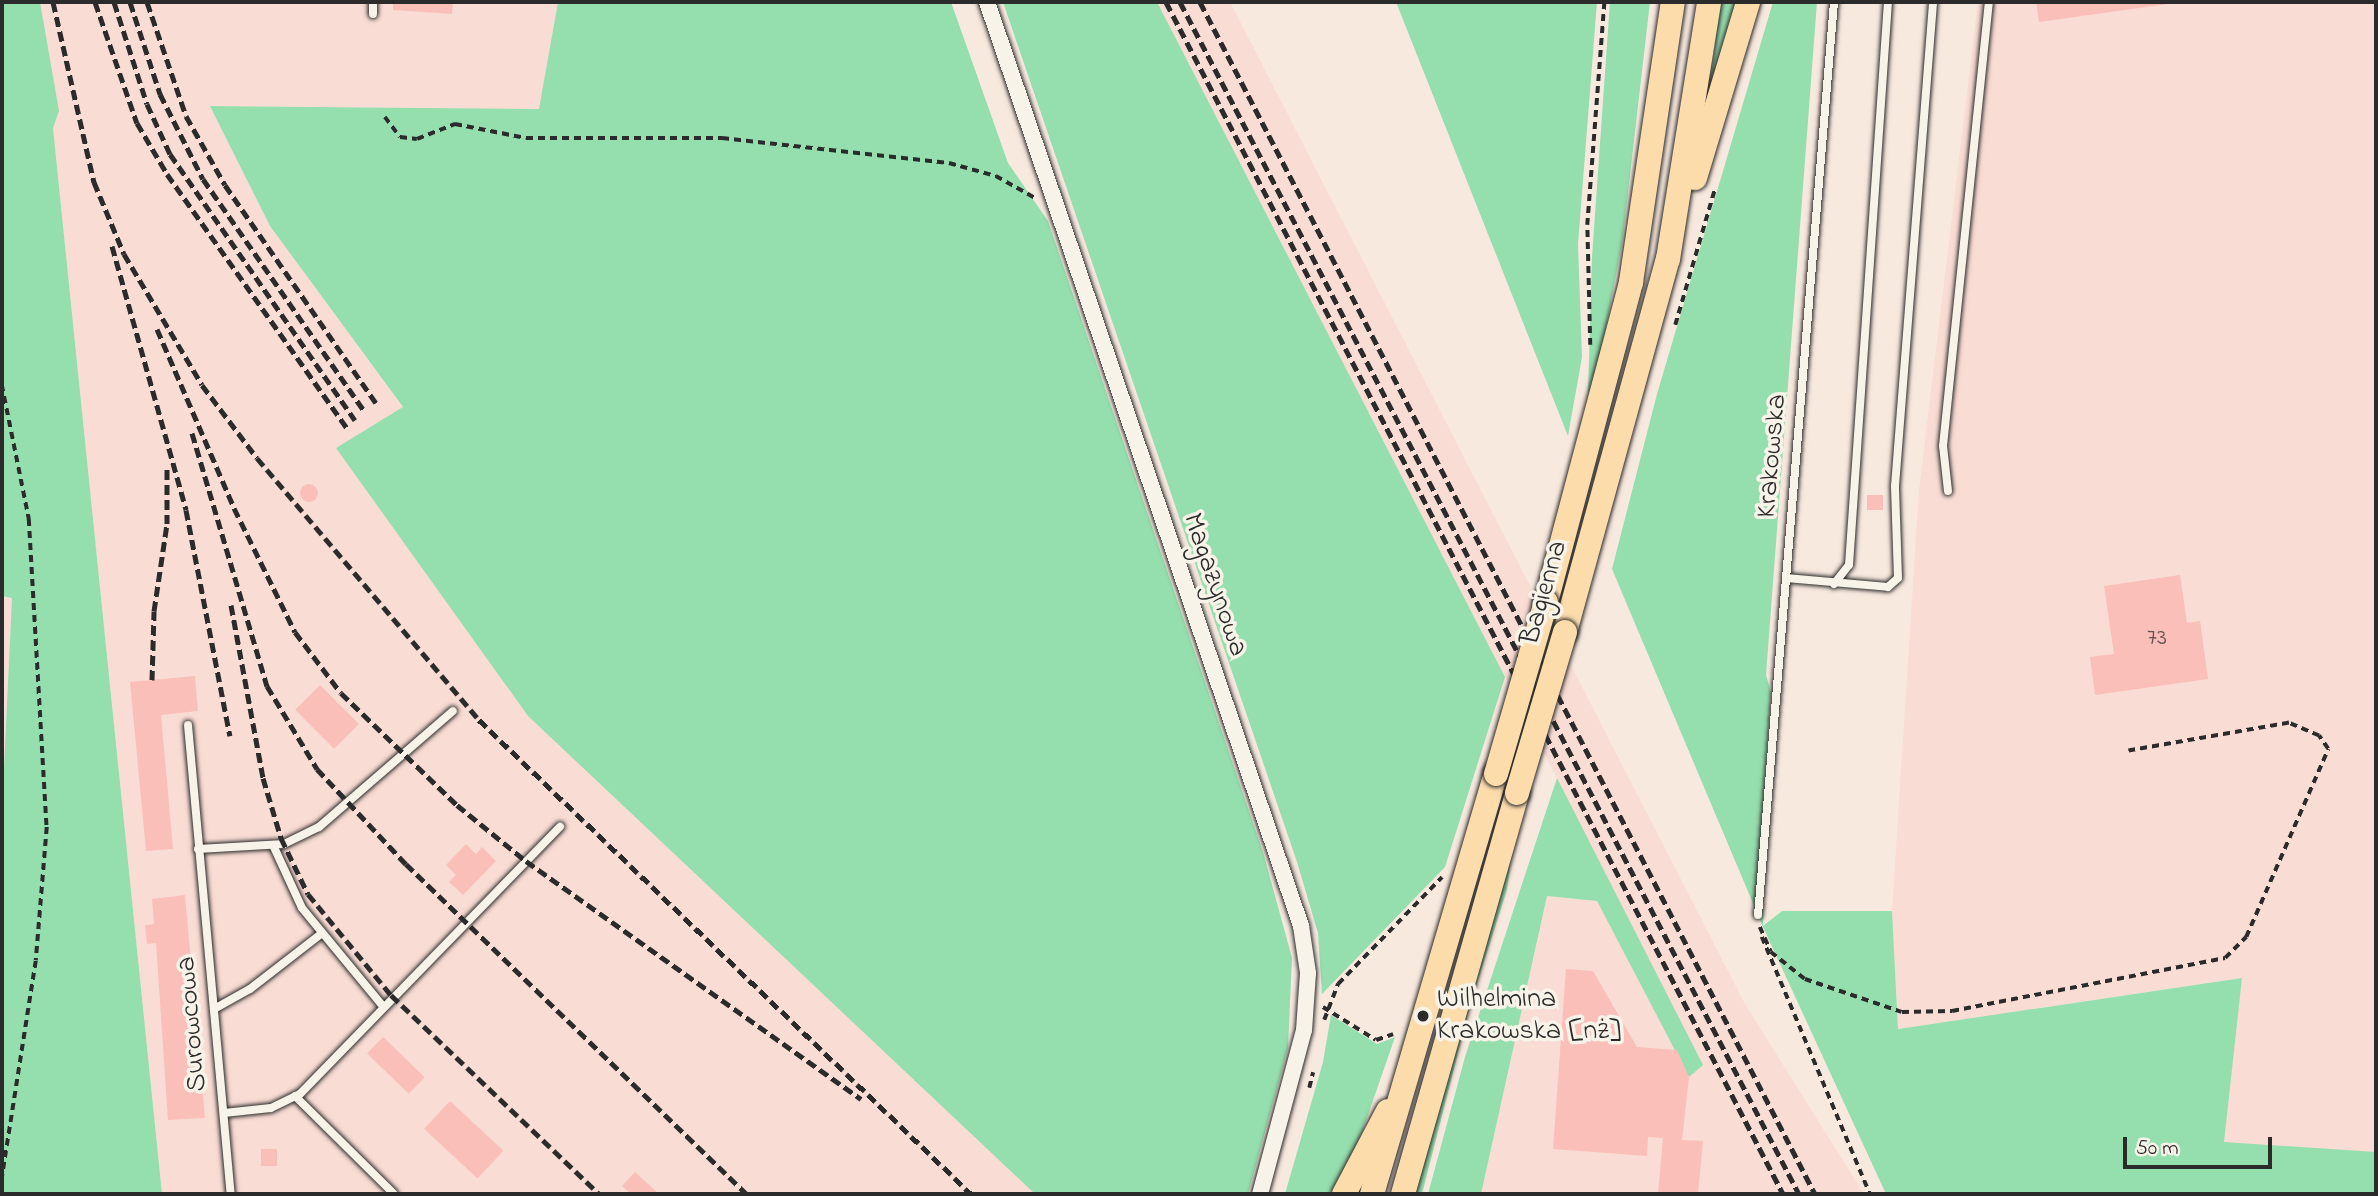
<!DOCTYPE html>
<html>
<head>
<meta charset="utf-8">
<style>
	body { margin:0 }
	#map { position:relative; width:2378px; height:1196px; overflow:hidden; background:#f8e9df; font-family:"Indie Flower",sans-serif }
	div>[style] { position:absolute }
	.built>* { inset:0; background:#f9dcd4 }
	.green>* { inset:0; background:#95dead }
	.building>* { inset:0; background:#fbbfb9; transform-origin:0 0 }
	.round { border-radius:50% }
	.path>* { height:3.5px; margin-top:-1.75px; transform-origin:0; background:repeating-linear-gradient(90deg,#2b2b2b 0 7px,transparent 0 12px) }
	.roads { filter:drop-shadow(0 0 2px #2b2b2b) drop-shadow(0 0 2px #2b2b2b) }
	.lane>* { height:8px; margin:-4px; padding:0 4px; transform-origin:4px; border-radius:4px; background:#f7f3e8 }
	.street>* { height:16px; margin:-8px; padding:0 8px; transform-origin:8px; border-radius:8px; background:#f7f3e8 }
	.primary>* { height:24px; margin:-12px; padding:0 12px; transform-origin:12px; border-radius:12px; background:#fddcac }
	.rail>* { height:5px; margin-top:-2.5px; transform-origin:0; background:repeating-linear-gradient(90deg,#2b2b2b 0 10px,transparent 0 15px) }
	.bridges { filter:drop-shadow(0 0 2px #2b2b2b) drop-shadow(0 0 2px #2b2b2b) }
	.primary-bridge>* { height:24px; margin:-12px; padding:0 12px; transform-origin:12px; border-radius:12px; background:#fddcac }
	.dots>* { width:19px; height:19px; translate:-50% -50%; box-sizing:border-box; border:4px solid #f7f3e8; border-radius:50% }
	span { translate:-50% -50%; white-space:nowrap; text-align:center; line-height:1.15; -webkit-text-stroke:7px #f7f3e8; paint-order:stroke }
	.number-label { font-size:24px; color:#5f504e }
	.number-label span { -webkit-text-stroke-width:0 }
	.street-label { font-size:28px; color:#2b2b2b }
	.poi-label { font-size:28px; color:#2b2b2b }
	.left { translate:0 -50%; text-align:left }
	.frame { position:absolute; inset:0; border:4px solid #2b2b2b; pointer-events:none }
	.scale { position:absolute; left:2123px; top:1137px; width:149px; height:32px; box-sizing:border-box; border:4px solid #2b2b2b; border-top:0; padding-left:9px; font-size:21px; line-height:24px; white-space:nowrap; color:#2b2b2b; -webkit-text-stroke:5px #f7f3e8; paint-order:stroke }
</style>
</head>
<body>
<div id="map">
	<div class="built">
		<div style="clip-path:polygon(31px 2px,558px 2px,540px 109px,211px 106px,270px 226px,403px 408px,337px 448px,528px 716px,1035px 1194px,162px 1194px,53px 128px)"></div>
		<div style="clip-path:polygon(1157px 2px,1230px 2px,1745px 1004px,1864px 1194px,1481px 1194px,1547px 896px,1597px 901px,1677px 1050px,1697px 1070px,1557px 778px)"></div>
		<div style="clip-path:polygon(1978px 2px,2376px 2px,2376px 1152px,2224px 1143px,2241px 978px,1898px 1029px,1892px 911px,1919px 490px)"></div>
		<div style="clip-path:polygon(2px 596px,12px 597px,2px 809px)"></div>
	</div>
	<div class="green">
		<div style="clip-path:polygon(2px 2px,40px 2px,59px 111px,53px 128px,162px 1194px,2px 1194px,2px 809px,12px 598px,2px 596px)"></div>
		<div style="clip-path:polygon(558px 2px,951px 2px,1008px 163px,1048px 221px,1263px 852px,1292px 958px,1288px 1048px,1248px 1194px,1035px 1194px,528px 716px,336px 448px,403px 407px,270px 226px,210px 106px,539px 109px)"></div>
		<div style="clip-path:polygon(1003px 2px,1157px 2px,1505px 677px,1445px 867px,1322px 994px,1318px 933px,1297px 862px)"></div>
		<div style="clip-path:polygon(1396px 2px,1597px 2px,1578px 244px,1582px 357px,1568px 436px)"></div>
		<div style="clip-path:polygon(1610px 2px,1650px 2px,1622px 244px,1593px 394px,1588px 392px,1592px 257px)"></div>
		<div style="clip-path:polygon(1720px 2px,1737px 2px,1714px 75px,1712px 72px)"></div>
		<div style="clip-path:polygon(1773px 2px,1817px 2px,1766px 675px,1771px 692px,1763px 808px,1763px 926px,1782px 911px,1892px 911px,1898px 1029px,2242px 978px,2224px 1142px,2376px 1152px,2376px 1194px,1886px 1194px,1763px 927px,1612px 569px,1657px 394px)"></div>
		<div style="clip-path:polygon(1557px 778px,1703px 1065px,1689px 1077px,1597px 901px,1547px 896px,1481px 1194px,1428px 1194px,1465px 1057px)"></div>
		<div style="clip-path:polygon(1514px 838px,1507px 890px,1471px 1002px,1422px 1194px,1415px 1194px)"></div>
		<div style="clip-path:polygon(1331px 1015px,1377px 1044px,1395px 1037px,1361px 1135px,1333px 1194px,1285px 1194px,1323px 1062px)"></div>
	</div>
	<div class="building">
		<div style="clip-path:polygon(393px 2px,453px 2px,452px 14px,393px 10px)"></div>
		<div style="clip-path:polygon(2036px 2px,2175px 2px,2175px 3px,2039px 22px)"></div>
		<div class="round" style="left:300px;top:484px;width:18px;height:18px"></div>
		<div style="left:1867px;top:495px;width:16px;height:15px"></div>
		<div style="clip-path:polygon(2180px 575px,2187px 623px,2200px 621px,2208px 679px,2095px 695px,2090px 657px,2114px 654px,2104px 586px)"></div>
		<div style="clip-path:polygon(195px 676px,198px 711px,161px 715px,173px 849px,146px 851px,130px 682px)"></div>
		<div style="left:320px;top:685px;width:55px;height:35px;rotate:45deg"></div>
		<div style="clip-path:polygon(466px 844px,476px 854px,482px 847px,496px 861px,463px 895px,449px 882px,456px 875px,446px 865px)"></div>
		<div style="clip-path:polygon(185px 895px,205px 1118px,168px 1120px,156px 943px,147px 944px,145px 925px,154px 924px,152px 899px)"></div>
		<div style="clip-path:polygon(1566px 969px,1593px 971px,1637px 1047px,1677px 1050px,1689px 1077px,1682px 1140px,1703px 1141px,1698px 1194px,1658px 1194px,1663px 1138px,1648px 1137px,1647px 1156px,1553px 1149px)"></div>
		<div style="left:383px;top:1037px;width:58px;height:23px;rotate:44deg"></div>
		<div style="left:450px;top:1101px;width:73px;height:38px;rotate:43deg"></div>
		<div style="left:277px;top:1149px;width:17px;height:16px;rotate:90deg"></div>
		<div style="clip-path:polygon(635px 1172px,659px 1194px,631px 1194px,622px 1186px)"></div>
	</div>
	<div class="path">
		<div style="left:385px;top:117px;width:25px;rotate:53deg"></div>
		<div style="left:400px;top:137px;width:17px;rotate:7deg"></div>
		<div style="left:417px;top:139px;width:41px;rotate:-21.5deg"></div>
		<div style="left:455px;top:124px;width:72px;rotate:11.2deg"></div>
		<div style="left:526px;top:138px;width:196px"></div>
		<div style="left:722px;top:138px;width:228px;rotate:6.3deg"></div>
		<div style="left:949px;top:163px;width:49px;rotate:15.5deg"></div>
		<div style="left:996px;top:176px;width:45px;rotate:29.4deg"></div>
		<div style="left:1675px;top:325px;width:143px;rotate:-73.7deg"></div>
		<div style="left:1590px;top:345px;width:120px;rotate:-91.4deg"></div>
		<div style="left:1587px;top:225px;width:224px;rotate:-85.6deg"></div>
		<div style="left:2px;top:385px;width:137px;rotate:78.6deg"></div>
		<div style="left:29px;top:519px;width:309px;rotate:86.7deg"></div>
		<div style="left:47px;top:827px;width:134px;rotate:94.7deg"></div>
		<div style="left:36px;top:961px;width:220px;rotate:98.9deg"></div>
		<div style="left:1760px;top:927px;width:27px;rotate:66deg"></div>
		<div style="left:1771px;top:952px;width:43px;rotate:38.5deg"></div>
		<div style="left:1805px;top:979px;width:102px;rotate:18.8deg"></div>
		<div style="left:1902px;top:1012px;width:50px;rotate:-1.1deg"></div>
		<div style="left:1952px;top:1011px;width:278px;rotate:-11deg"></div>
		<div style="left:2225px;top:958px;width:30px;rotate:-45deg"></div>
		<div style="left:2246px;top:937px;width:205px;rotate:-66.4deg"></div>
		<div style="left:2328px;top:749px;width:16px;rotate:-125deg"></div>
		<div style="left:2319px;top:736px;width:33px;rotate:-157deg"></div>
		<div style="left:2289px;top:723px;width:163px;rotate:170.1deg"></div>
		<div style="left:1762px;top:937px;width:279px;rotate:67.2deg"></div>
		<div style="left:1323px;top:1007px;width:62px;rotate:31.9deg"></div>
		<div style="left:1376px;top:1040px;width:18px;rotate:-19deg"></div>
		<div style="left:1324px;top:1020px;width:39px;rotate:-69deg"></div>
		<div style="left:1338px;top:984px;width:149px;rotate:-45.8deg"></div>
		<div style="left:1309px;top:1088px;width:16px;rotate:-76deg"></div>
	</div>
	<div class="roads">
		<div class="lane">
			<div style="left:373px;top:14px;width:12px;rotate:-90deg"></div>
			<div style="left:1948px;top:491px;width:45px;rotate:-96.3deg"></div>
			<div style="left:1943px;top:446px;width:446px;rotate:-84.1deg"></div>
			<div style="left:1786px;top:578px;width:102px;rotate:5deg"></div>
			<div style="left:1888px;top:587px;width:13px;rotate:-42deg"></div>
			<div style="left:1898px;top:578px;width:92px;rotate:-91.9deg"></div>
			<div style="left:1895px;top:486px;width:485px;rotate:-85.5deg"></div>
			<div style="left:1834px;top:584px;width:24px;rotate:-52deg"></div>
			<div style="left:1849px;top:565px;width:564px;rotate:-86.04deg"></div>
			<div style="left:188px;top:725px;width:471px;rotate:84.8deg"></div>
			<div style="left:273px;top:845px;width:69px;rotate:65.3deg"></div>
			<div style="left:302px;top:908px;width:126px;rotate:50.5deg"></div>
			<div style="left:198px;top:849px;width:86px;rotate:-3.3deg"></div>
			<div style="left:284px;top:844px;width:39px;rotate:-26deg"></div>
			<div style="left:319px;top:827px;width:177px;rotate:-40.9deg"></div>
			<div style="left:1758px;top:915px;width:916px;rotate:-85.24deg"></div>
			<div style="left:214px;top:1009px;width:41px;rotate:-29.1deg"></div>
			<div style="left:250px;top:989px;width:90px;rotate:-37.8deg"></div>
			<div style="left:295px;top:1096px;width:139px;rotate:44.7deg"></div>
			<div style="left:224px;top:1113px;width:47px;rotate:-6.1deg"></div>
			<div style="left:271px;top:1108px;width:32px;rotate:-26deg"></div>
			<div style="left:300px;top:1094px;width:373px;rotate:-45.8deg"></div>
		</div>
		<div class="street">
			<div style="left:987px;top:2px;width:976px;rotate:71.23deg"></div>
			<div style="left:1301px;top:926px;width:48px;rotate:81.5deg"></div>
			<div style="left:1308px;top:973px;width:57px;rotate:94deg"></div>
			<div style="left:1304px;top:1030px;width:170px;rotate:105deg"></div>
		</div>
		<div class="primary">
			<div style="left:1695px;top:178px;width:184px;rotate:-73.2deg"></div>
			<div style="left:1546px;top:602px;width:331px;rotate:-75.1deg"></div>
			<div style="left:1631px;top:282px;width:283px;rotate:-81.5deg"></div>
			<div style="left:1565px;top:632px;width:387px;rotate:-74.6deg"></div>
			<div style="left:1668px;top:259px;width:260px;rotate:-80.9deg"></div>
			<div style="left:1344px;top:1194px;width:94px;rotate:-62.1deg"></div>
			<div style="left:1372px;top:1194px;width:438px;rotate:-73.6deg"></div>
			<div style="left:1403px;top:1194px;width:417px;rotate:-74.1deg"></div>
		</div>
	</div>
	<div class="rail">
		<div style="left:53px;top:2px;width:185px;rotate:77.2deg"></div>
		<div style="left:94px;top:182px;width:78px;rotate:67.4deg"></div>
		<div style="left:124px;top:254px;width:152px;rotate:59.2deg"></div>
		<div style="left:202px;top:385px;width:91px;rotate:53deg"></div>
		<div style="left:257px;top:458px;width:343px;rotate:49.7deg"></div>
		<div style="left:479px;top:720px;width:683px;rotate:43.93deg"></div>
		<div style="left:95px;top:2px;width:128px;rotate:70.9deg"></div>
		<div style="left:137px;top:123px;width:59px;rotate:59.5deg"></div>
		<div style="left:167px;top:174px;width:311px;rotate:54.7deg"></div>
		<div style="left:114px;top:2px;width:107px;rotate:72.1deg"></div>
		<div style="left:147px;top:104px;width:55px;rotate:65.3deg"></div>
		<div style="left:170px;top:154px;width:324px;rotate:55.2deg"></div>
		<div style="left:130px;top:2px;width:97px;rotate:71.9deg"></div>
		<div style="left:160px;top:94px;width:95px;rotate:63.2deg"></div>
		<div style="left:203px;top:179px;width:284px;rotate:55.2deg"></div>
		<div style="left:147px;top:2px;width:120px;rotate:71.1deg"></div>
		<div style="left:186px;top:116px;width:79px;rotate:60.5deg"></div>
		<div style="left:225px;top:185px;width:265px;rotate:55.3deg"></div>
		<div style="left:1166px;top:2px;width:1342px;rotate:62.63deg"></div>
		<div style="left:1180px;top:2px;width:1343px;rotate:62.56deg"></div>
		<div style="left:1200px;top:2px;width:1341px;rotate:62.71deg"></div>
		<div style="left:112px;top:246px;width:274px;rotate:74.3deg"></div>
		<div style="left:186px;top:510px;width:230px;rotate:79deg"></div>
		<div style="left:157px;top:329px;width:195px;rotate:66.7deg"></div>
		<div style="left:234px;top:508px;width:138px;rotate:63.8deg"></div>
		<div style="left:295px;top:632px;width:76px;rotate:53deg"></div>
		<div style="left:341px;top:693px;width:161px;rotate:44deg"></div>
		<div style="left:457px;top:805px;width:89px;rotate:39.1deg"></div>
		<div style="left:526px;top:861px;width:411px;rotate:35.4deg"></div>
		<div style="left:192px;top:433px;width:264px;rotate:73.5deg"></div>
		<div style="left:267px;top:686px;width:97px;rotate:58.9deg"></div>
		<div style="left:317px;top:769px;width:130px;rotate:46.9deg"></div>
		<div style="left:406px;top:864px;width:475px;rotate:44.1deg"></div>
		<div style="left:231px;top:605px;width:176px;rotate:79.5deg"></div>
		<div style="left:263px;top:778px;width:63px;rotate:73.3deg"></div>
		<div style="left:281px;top:838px;width:62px;rotate:64.3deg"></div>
		<div style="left:308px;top:894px;width:131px;rotate:50.6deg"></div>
		<div style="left:391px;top:995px;width:288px;rotate:43.7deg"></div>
		<div style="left:152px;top:680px;width:69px;rotate:-88.3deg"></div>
		<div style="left:154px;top:611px;width:88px;rotate:-81.5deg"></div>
		<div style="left:167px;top:524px;width:59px;rotate:-90deg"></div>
	</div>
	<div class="bridges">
		<div class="primary-bridge">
			<div style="left:1496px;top:774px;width:179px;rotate:-73.8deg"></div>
			<div style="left:1517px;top:793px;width:168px;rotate:-73.4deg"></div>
		</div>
	</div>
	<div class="dots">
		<div style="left:1423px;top:1016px;background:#2b2b2b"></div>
	</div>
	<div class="number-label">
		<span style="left:2157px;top:639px">73</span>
	</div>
	<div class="street-label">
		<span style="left:1773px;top:456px;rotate:-85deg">Krakowska</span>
		<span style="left:1214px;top:585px;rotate:71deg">Magazynowa</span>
		<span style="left:1545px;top:593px;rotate:-74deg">Bagienna</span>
		<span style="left:193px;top:1024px;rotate:-95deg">Surowcowa</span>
	</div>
	<div class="poi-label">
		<span class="left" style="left:1437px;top:1016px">Wilhelmina<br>Krakowska [nż]</span>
	</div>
	<div class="frame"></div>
	<div class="scale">50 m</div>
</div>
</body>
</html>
